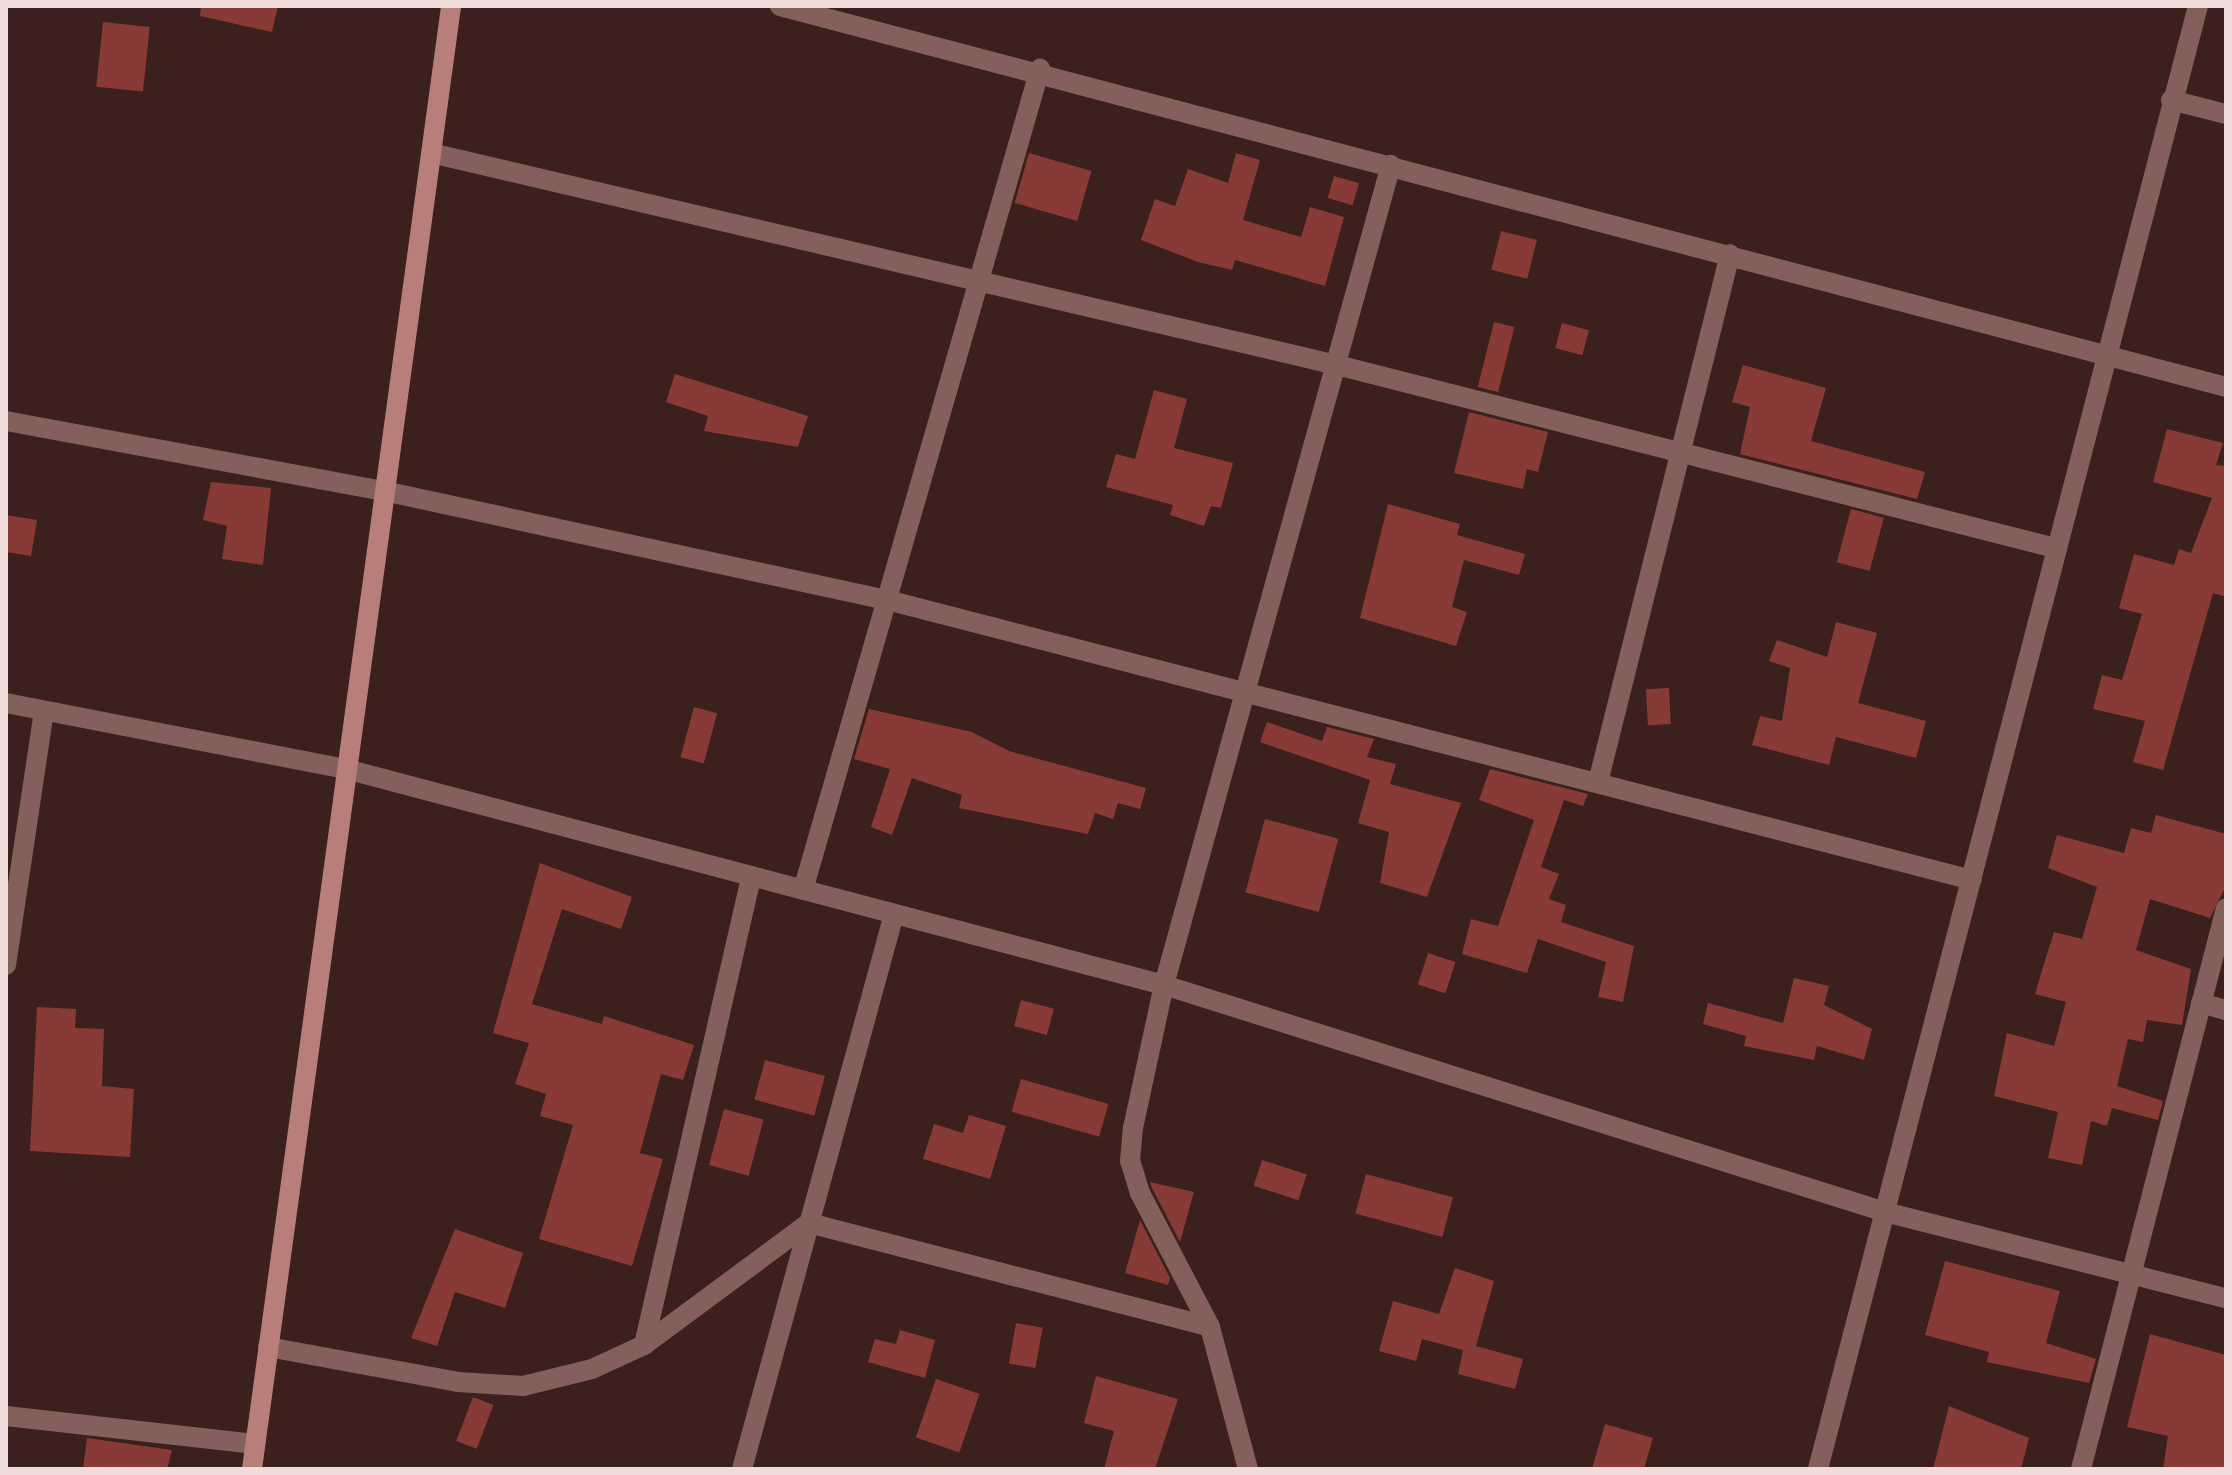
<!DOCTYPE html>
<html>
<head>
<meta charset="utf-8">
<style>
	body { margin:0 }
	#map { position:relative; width:2232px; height:1475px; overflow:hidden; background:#3b201e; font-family:Quicksand,sans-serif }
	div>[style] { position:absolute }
	.building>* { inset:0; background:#873a36; transform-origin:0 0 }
	.street>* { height:20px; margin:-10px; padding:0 10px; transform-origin:10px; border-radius:10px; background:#84605c }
	.secondary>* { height:20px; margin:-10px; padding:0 10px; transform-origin:10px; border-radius:10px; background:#b87e79 }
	span { translate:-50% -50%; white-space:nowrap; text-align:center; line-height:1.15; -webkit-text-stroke:7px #3b201e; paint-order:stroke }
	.frame { position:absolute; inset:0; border:8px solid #f0dddb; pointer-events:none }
</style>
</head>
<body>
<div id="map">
	<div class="building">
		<div style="clip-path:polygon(201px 6px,278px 6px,272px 32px,200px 16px)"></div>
		<div style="left:103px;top:22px;width:47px;height:65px;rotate:6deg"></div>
		<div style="left:1029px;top:153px;width:65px;height:52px;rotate:16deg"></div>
		<div style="clip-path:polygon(1236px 153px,1260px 160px,1243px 220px,1301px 237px,1310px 207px,1344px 217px,1325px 286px,1235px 260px,1232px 270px,1198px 262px,1141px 240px,1155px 199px,1175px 206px,1188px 169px,1228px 183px)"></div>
		<div style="left:1334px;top:176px;width:26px;height:23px;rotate:16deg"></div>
		<div style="left:1501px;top:231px;width:37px;height:40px;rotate:14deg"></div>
		<div style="left:1494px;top:322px;width:21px;height:67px;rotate:14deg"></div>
		<div style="left:1562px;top:323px;width:28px;height:26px;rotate:15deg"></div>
		<div style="clip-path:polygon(1743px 365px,1826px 388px,1811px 441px,1925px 472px,1917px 499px,1740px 454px,1750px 407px,1732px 402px)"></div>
		<div style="clip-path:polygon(675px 374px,808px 416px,798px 447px,704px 431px,708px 416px,666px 402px)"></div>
		<div style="clip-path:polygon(1154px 390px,1187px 399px,1174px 448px,1233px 463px,1221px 508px,1211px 506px,1204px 526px,1170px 515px,1173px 505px,1106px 487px,1116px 454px,1135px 459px)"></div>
		<div style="clip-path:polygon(1469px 412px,1548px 432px,1538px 472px,1527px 469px,1523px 489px,1454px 473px)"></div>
		<div style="clip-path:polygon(2167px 429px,2223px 443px,2216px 465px,2226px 466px,2226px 597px,2213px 593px,2163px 770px,2133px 762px,2145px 721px,2093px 709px,2102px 675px,2122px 680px,2142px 614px,2119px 608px,2134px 554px,2174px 565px,2179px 549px,2191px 553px,2212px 498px,2153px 482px)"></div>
		<div style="clip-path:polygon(211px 482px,271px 488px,263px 565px,222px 559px,227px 526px,203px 520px)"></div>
		<div style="clip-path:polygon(1388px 504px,1460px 524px,1457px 535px,1525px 554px,1519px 575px,1464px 560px,1452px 607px,1467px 612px,1456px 646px,1360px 618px)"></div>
		<div style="left:1851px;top:509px;width:34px;height:55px;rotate:15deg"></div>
		<div style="clip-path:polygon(6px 515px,37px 520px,31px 556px,6px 552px)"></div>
		<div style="clip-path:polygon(1836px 622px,1877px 633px,1858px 703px,1926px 721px,1916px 758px,1836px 737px,1829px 765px,1752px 745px,1760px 716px,1782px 721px,1790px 668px,1769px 661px,1777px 640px,1827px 657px)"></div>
		<div style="left:1669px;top:688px;width:36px;height:23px;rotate:87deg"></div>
		<div style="left:694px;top:707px;width:24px;height:52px;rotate:15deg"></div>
		<div style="clip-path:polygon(869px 709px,972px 732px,1009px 751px,1146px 788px,1140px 809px,1118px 803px,1113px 819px,1095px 813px,1088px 834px,959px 808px,962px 795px,912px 778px,892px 835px,871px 827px,890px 769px,854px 759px)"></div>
		<div style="clip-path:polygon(1267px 722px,1322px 741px,1327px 727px,1374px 739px,1367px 757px,1396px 764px,1390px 784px,1461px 803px,1427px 897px,1380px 883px,1389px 832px,1358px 823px,1370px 780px,1260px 742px)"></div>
		<div style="clip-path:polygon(1490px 769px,1588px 794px,1583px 806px,1564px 800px,1541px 867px,1559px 874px,1549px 899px,1566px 905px,1561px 922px,1634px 946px,1623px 1002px,1598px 997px,1606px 962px,1538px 939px,1527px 973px,1462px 954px,1471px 919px,1498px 926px,1534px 820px,1479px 800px)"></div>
		<div style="clip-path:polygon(2156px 815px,2226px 834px,2226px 886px,2210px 918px,2150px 899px,2136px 950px,2191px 969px,2182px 1025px,2147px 1020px,2143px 1042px,2128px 1039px,2117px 1086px,2163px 1101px,2158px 1120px,2112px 1108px,2107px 1126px,2091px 1121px,2082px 1165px,2048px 1158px,2058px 1112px,1994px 1096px,2007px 1033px,2054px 1046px,2066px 1002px,2035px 994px,2043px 967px,2054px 932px,2082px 939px,2097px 887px,2048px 868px,2057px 835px,2124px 853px,2131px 828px,2151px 833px)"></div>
		<div style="left:1265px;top:819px;width:76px;height:76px;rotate:15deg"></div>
		<div style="clip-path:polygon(540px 863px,632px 897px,621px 929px,562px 909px,532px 1004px,602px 1024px,604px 1016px,694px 1045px,683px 1080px,661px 1074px,640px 1153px,663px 1159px,632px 1266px,539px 1239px,573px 1125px,540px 1116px,546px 1094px,515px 1084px,529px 1043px,493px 1033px)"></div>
		<div style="left:1428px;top:953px;width:29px;height:33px;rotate:18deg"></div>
		<div style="clip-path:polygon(1794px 978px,1829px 986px,1824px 1005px,1872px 1029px,1864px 1060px,1817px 1046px,1814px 1060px,1744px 1046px,1746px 1036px,1703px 1024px,1708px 1003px,1783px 1023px)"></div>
		<div style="left:1021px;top:1000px;width:34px;height:27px;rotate:15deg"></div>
		<div style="clip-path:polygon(37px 1007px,76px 1009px,75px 1028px,104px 1029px,102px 1086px,134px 1089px,130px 1157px,30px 1151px)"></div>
		<div style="left:765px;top:1060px;width:62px;height:41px;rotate:15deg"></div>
		<div style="left:1021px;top:1079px;width:91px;height:34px;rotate:16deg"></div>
		<div style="left:724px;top:1109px;width:41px;height:58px;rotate:15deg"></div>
		<div style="clip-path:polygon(969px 1115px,1006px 1126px,990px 1179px,923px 1159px,934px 1124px,963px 1133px)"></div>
		<div style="left:1262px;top:1160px;width:47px;height:27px;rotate:18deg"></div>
		<div style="left:1366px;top:1174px;width:90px;height:41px;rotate:15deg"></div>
		<div style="clip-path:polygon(1150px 1182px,1194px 1192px,1180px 1242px,1152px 1188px)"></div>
		<div style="clip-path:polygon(1140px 1220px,1170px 1278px,1168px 1285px,1125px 1273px)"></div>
		<div style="clip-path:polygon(455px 1229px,523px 1253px,505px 1308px,455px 1292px,437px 1346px,411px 1338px)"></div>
		<div style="clip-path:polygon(1945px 1261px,2060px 1291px,2046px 1343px,2096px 1359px,2089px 1383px,1987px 1362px,1989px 1352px,1925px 1335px)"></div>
		<div style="clip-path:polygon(1455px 1268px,1494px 1281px,1476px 1346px,1523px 1359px,1515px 1389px,1458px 1374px,1463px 1350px,1422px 1339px,1416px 1361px,1379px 1351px,1393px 1301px,1439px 1314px)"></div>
		<div style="left:1016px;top:1323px;width:27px;height:41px;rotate:10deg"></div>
		<div style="clip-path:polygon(900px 1330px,935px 1340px,925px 1378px,868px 1362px,875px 1339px,896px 1344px)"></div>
		<div style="clip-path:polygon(2150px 1334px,2226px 1355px,2226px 1469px,2163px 1469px,2168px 1436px,2127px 1427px)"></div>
		<div style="clip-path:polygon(1096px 1376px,1178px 1399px,1155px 1469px,1104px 1469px,1114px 1431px,1084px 1423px)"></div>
		<div style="left:936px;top:1379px;width:46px;height:62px;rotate:19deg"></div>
		<div style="left:473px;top:1397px;width:22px;height:47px;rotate:21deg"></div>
		<div style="clip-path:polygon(1949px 1406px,2029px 1438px,2021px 1469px,1933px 1469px)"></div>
		<div style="clip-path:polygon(1605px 1424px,1653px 1438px,1644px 1469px,1592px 1469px)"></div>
		<div style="clip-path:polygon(87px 1438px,172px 1450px,167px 1469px,83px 1469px)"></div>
	</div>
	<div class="street">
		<div style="left:780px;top:6px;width:1495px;rotate:14.76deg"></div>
		<div style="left:2171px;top:100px;width:57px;rotate:14.3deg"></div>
		<div style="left:431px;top:153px;width:930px;rotate:13.17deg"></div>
		<div style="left:1337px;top:365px;width:741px;rotate:14.3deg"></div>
		<div style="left:6px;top:421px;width:384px;rotate:10.5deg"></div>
		<div style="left:384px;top:491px;width:519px;rotate:12.24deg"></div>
		<div style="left:891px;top:601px;width:1116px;rotate:14.47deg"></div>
		<div style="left:6px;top:703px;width:346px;rotate:11deg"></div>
		<div style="left:346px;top:769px;width:846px;rotate:14.79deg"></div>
		<div style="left:1164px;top:985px;width:756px;rotate:17.48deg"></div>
		<div style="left:1885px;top:1212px;width:352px;rotate:14.2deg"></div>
		<div style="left:1598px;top:782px;width:544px;rotate:-75.96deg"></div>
		<div style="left:803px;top:890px;width:855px;rotate:-73.9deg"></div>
		<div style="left:6px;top:965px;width:257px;rotate:-81.5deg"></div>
		<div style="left:2201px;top:1003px;width:26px;rotate:16deg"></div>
		<div style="left:644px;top:1345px;width:481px;rotate:-77.1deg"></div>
		<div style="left:268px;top:1347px;width:193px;rotate:10.4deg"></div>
		<div style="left:458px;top:1382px;width:65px;rotate:3.5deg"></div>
		<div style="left:523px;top:1386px;width:71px;rotate:-13.8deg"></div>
		<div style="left:592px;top:1369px;width:57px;rotate:-24.8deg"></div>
		<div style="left:644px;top:1345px;width:205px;rotate:-36.5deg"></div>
		<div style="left:809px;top:1223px;width:414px;rotate:14.5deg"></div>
		<div style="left:6px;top:1416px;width:251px;rotate:6.4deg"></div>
		<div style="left:742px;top:1469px;width:575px;rotate:-74.68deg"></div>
		<div style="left:1248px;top:1469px;width:147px;rotate:-105deg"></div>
		<div style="left:1210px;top:1327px;width:151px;rotate:-117.6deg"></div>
		<div style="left:1140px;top:1193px;width:34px;rotate:-107deg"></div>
		<div style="left:1130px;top:1161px;width:33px;rotate:-85deg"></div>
		<div style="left:1133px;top:1128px;width:146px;rotate:-77.8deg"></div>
		<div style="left:1164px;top:985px;width:851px;rotate:-74.53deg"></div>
		<div style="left:1818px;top:1469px;width:1512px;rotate:-75.44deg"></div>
		<div style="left:2081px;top:1469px;width:579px;rotate:-75.51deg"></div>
	</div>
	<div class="secondary">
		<div style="left:252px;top:1469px;width:1476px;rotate:-82.25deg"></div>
	</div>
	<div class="frame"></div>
</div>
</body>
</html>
